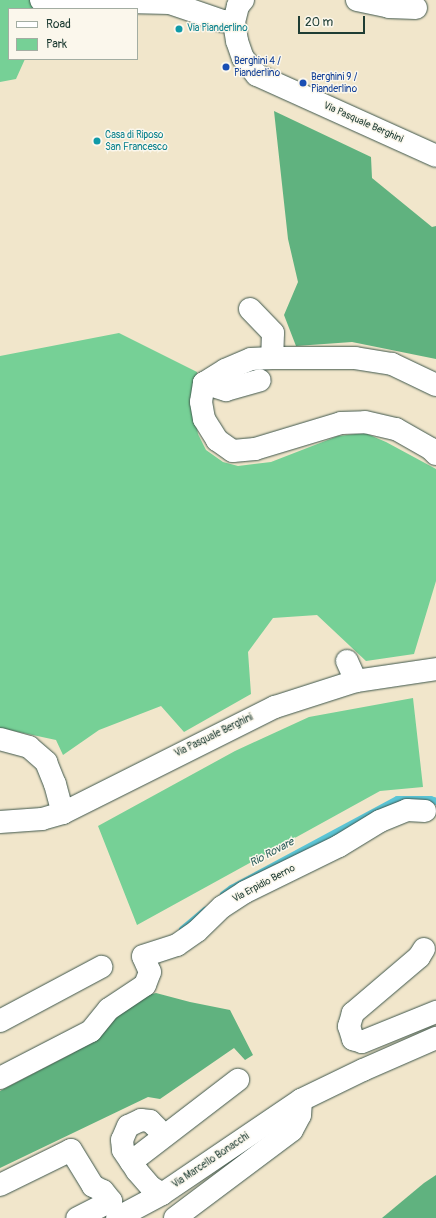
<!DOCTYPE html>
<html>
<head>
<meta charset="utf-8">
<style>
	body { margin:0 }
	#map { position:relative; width:436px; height:1218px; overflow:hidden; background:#f1e6cb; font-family:Pangolin,sans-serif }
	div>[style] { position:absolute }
	.green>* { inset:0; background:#76d096 }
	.forest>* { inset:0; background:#60b27f }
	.stream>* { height:7px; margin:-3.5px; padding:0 3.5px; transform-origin:3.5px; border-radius:3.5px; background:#5bc5d6 }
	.roads { filter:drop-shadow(0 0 1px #3e564b) drop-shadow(0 0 1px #3e564b) }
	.minor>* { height:22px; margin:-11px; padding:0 11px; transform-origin:11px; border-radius:11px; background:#fff }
	.dots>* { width:11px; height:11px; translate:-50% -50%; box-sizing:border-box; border:2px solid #fbf7ec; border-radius:50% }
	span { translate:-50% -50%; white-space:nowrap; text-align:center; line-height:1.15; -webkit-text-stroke:3px #fbf7ec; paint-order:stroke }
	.culture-label { font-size:10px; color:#0d838f }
	.left { translate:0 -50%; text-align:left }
	.transit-label { font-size:10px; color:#164399 }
	.street-label { font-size:10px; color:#1f3d34 }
	.water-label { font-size:11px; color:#2e5f5c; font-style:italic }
	.legend { position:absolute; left:8px; top:8px; width:130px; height:52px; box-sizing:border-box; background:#fbf7ec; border:1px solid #a3ada2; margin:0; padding:5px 7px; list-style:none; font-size:12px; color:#1f3d34 }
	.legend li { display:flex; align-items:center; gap:8px; height:20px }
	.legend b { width:20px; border:1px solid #a3ada2 }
	.scale { position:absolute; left:298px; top:16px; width:67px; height:18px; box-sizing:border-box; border:2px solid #1f3d34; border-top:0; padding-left:5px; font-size:12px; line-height:14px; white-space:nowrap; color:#1f3d34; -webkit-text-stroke:3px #fbf7ec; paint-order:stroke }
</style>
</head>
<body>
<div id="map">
	<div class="green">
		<div style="clip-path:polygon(0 0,51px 0,47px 9px,9px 9px,9px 59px,25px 59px,16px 79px,0 82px)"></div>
		<div style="clip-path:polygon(119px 333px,197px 372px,195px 418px,198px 434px,206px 450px,223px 462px,238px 466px,271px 462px,338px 436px,365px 433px,386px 442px,436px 469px,436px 581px,414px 654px,366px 661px,317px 615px,273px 618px,248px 652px,251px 694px,184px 732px,161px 706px,99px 730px,63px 755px,56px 740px,0 728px,0 356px)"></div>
		<div style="clip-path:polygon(413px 698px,423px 787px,380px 791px,137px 925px,98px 826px,235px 751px,309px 717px)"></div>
	</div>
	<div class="forest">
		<div style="clip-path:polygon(274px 111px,371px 157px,372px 178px,432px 227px,436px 226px,436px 359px,352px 342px,296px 346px,284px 315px,298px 282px,288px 239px)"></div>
		<div style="clip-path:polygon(156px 993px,190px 1002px,230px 1010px,253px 1055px,245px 1060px,234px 1048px,160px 1099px,148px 1097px,0 1168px,0 1091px,73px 1053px,103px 1033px,123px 1010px,148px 995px)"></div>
		<div style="clip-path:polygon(436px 1175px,436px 1218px,382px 1218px,424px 1183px)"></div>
	</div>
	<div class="stream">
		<div style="left:223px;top:894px;width:10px;rotate:-37deg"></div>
		<div style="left:231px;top:888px;width:188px;rotate:-28.2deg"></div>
		<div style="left:397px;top:799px;width:33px"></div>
		<div style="left:430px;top:799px;width:6px;rotate:18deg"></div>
		<div style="left:182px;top:929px;width:30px;rotate:-40deg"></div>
	</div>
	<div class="roads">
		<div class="minor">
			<div style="left:41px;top:0;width:9px;rotate:18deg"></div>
			<div style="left:50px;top:3px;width:33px;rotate:-3deg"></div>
			<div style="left:83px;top:1px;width:87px;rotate:1.3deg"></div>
			<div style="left:170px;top:3px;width:56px;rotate:18.8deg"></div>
			<div style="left:223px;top:21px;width:11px;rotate:5deg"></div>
			<div style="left:243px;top:0;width:8px;rotate:130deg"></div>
			<div style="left:238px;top:6px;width:16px;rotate:104deg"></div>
			<div style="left:234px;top:22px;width:19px;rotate:81deg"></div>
			<div style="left:237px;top:41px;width:18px;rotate:71deg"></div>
			<div style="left:243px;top:58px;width:22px;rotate:51deg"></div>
			<div style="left:257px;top:75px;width:196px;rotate:24.3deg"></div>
			<div style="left:357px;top:0;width:33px;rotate:12deg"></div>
			<div style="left:389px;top:7px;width:27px;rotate:2deg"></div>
			<div style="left:250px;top:309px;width:33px;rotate:46deg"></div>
			<div style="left:273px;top:333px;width:25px;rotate:92deg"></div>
			<div style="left:204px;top:383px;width:23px;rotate:18deg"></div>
			<div style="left:226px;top:390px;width:35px;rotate:-16deg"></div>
			<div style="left:436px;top:385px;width:49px;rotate:-154.5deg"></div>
			<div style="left:392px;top:364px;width:37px;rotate:-171deg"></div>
			<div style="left:355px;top:358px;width:83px;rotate:180deg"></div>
			<div style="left:272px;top:358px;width:21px;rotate:177deg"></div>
			<div style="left:251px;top:359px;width:28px;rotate:157deg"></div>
			<div style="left:225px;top:370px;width:25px;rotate:148deg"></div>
			<div style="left:204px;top:383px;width:19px;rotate:99deg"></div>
			<div style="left:201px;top:402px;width:17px;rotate:80deg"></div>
			<div style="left:204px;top:419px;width:25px;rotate:58deg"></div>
			<div style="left:217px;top:440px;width:19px;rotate:35deg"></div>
			<div style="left:233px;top:451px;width:22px;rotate:-5deg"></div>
			<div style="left:255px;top:449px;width:90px;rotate:-16.8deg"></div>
			<div style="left:341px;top:423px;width:24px;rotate:-2deg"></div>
			<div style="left:365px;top:422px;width:32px;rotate:13deg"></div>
			<div style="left:396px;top:429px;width:40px;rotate:29.7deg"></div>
			<div style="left:431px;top:449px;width:7px;rotate:45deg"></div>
			<div style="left:347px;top:661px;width:22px;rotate:66deg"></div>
			<div style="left:0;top:739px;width:30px;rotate:15deg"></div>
			<div style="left:29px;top:747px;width:23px;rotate:41deg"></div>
			<div style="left:46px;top:762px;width:24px;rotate:68deg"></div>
			<div style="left:55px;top:784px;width:30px;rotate:75deg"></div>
			<div style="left:0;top:822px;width:42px;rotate:-4.1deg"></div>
			<div style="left:42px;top:819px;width:22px;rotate:-16deg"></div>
			<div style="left:63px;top:813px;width:237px;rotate:-26.6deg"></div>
			<div style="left:275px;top:707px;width:85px;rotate:-17.8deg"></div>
			<div style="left:356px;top:681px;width:81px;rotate:-8.5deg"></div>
			<div style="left:424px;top:949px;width:9px;rotate:122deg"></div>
			<div style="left:419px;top:957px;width:87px;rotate:139.7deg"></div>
			<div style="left:353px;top:1013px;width:14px;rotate:107deg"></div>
			<div style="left:349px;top:1026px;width:14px;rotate:73deg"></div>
			<div style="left:353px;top:1039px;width:9px;rotate:18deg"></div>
			<div style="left:362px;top:1042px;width:80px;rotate:-22.1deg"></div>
			<div style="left:0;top:1021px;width:115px;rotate:-28.1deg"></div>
			<div style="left:0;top:1078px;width:102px;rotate:-27.3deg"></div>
			<div style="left:91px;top:1031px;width:28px;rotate:-51deg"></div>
			<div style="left:109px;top:1009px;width:43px;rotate:-33.7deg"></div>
			<div style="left:145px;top:985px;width:14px;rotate:-69deg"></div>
			<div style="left:150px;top:972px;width:17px;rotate:-114deg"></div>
			<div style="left:143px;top:956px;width:36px;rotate:-18deg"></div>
			<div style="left:177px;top:945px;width:24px;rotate:-35deg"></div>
			<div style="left:197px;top:931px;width:35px;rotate:-44deg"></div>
			<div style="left:222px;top:907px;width:27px;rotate:-33deg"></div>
			<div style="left:245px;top:892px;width:105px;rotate:-26.1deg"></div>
			<div style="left:339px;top:846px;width:48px;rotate:-31.4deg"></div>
			<div style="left:380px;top:821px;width:29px;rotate:-22deg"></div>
			<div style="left:407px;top:810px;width:18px;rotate:3deg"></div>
			<div style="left:157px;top:1128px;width:10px;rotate:-135deg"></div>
			<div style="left:150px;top:1121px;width:9px;rotate:-174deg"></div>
			<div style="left:141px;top:1120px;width:14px;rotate:155deg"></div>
			<div style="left:128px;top:1126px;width:15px;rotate:113deg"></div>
			<div style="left:122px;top:1140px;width:10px;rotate:84deg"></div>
			<div style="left:123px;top:1150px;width:25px;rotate:56deg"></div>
			<div style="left:137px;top:1171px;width:21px;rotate:49deg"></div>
			<div style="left:151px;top:1187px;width:13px;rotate:32deg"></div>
			<div style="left:131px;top:1162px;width:135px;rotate:-37.5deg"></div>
			<div style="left:0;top:1185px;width:79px;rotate:-26.2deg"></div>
			<div style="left:71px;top:1150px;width:42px;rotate:58.6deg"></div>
			<div style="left:93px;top:1186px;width:11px;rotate:27deg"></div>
			<div style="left:103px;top:1191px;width:13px;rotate:51deg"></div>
			<div style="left:111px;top:1201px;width:38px;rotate:153deg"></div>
			<div style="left:117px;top:1218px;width:51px;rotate:-28.1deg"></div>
			<div style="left:162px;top:1194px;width:168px;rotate:-34.1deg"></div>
			<div style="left:301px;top:1100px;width:69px;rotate:-25.8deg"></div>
			<div style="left:363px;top:1070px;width:80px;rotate:-23.7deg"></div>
			<div style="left:175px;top:1218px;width:146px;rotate:-36.9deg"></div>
			<div style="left:292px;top:1130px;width:17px;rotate:-62deg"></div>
			<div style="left:300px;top:1115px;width:15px;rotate:-86deg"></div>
		</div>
	</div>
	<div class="dots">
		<div style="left:179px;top:29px;background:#0f9aa8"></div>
		<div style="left:226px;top:67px;background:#1a4fb4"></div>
		<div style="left:303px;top:83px;background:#1a4fb4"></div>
		<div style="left:97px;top:141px;background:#0f9aa8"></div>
	</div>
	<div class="culture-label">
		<span class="left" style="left:187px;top:29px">Via Pianderlino</span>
		<span class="left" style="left:105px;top:141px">Casa di Riposo<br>San Francesco</span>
	</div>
	<div class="transit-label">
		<span class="left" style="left:234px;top:67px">Berghini 4 /<br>Pianderlino</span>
		<span class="left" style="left:311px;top:83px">Berghini 9 /<br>Pianderlino</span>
	</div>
	<div class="street-label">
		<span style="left:363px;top:123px;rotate:24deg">Via Pasquale Berghini</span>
		<span style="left:214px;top:736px;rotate:-26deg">Via Pasquale Berghini</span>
		<span style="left:264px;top:884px;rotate:-28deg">Via Erpidio Berno</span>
		<span style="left:211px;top:1161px;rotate:-34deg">Via Marcello Bonacchi</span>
	</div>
	<div class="water-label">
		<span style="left:272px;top:853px;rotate:-28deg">Rio Rovare</span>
	</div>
	<ul class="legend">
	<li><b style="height:5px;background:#fff"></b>Road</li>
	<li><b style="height:11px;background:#76d096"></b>Park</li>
	</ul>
	<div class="scale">20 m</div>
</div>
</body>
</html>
